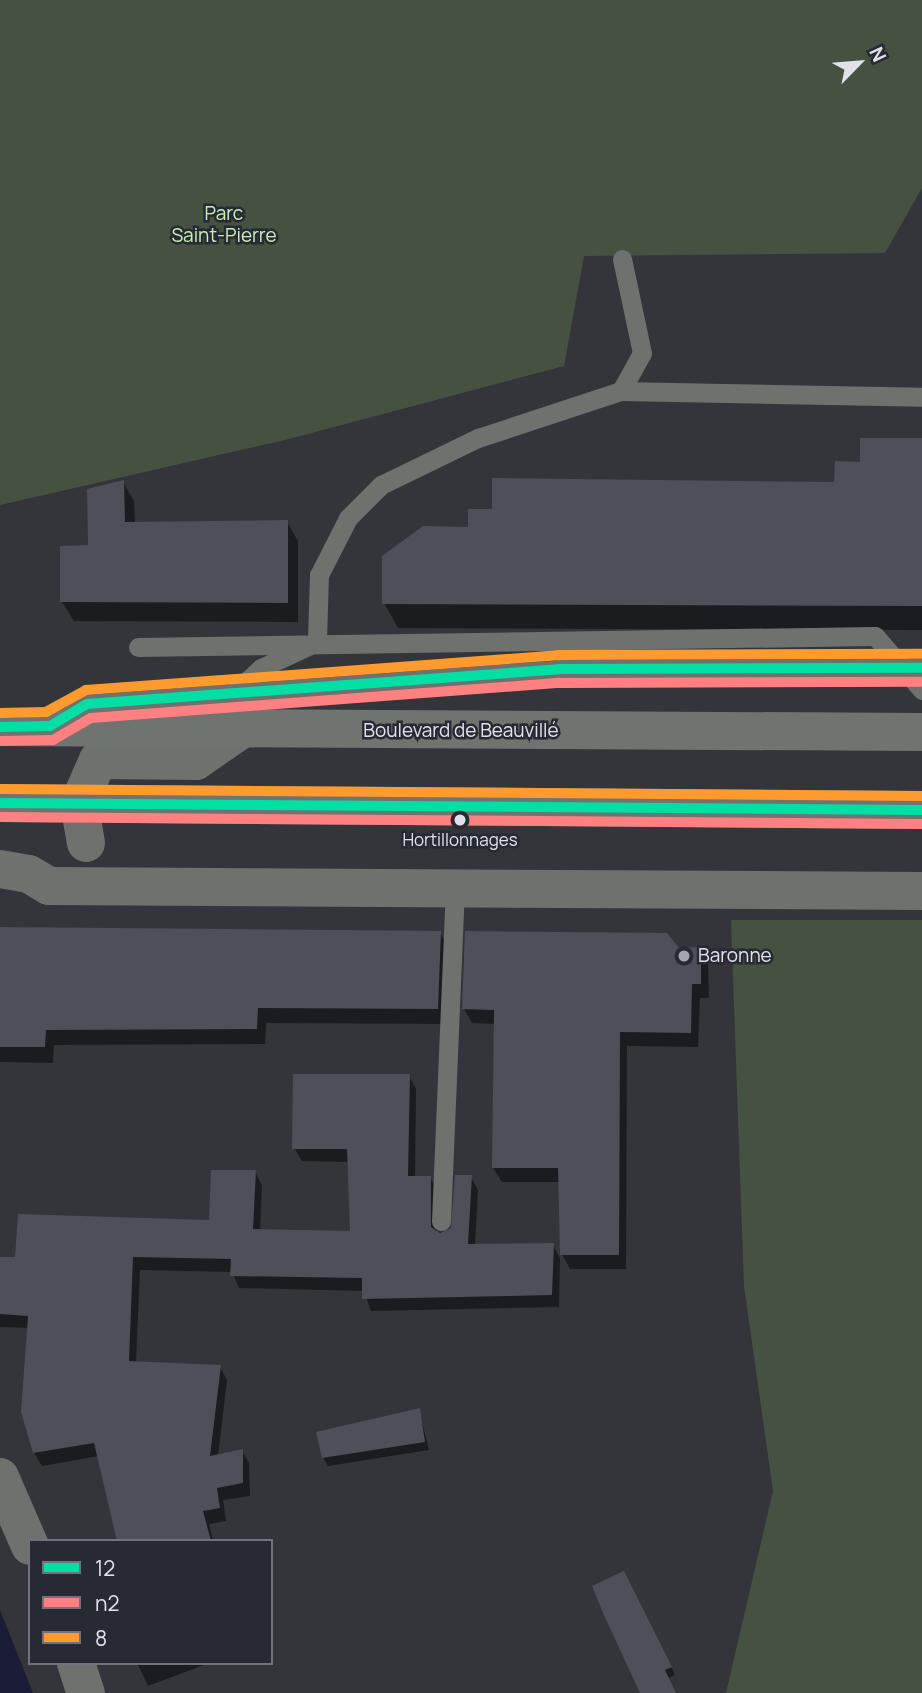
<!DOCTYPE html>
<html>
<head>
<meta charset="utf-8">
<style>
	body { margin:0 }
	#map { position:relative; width:922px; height:1693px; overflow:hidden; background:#34353a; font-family:Manrope,sans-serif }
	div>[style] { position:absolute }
	.green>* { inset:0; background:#465241 }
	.water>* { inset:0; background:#1b1c37 }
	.shadow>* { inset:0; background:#0007 }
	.building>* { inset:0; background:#4e4f58 }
	.lane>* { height:19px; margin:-9.5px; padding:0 9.5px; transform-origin:9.5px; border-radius:9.5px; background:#6f716e }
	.street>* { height:38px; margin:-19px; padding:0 19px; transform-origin:19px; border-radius:19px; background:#6f716e }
	.secondary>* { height:38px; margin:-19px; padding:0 19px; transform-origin:19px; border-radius:19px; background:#707471 }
	.bus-1>* { height:10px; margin:-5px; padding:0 5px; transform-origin:5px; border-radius:5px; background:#01dfa5 }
	.bus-2>* { height:10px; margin:-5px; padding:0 5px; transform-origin:5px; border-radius:5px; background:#ff8080 }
	.bus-3>* { height:10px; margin:-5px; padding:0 5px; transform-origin:5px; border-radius:5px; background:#fe9a2e }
	.dots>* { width:19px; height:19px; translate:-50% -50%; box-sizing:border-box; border:4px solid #272933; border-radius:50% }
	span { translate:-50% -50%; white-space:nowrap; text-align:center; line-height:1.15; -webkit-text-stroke:5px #272933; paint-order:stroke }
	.bus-label { font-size:17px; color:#e1e2e9 }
	.park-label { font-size:19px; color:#c9efb7 }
	.street-label { font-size:19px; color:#e1e2e9 }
	.poi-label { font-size:19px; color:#e1e2e9 }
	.left { translate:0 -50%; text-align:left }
	.legend { position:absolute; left:28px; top:1539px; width:245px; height:126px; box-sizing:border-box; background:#272933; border:2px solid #71737c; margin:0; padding:9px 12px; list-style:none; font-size:21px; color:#e1e2e9 }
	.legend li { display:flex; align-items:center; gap:14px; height:35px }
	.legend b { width:35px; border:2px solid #71737c }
	.north { position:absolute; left:824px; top:28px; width:70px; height:70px; -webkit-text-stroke:5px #272933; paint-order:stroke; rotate:65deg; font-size:19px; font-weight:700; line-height:28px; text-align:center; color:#e1e2e9 }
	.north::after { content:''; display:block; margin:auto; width:24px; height:32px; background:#e1e2e9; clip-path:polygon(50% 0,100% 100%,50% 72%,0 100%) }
</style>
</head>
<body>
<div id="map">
	<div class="green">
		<div style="clip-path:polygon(0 0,922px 0,922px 188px,885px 253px,584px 256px,564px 366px,289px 439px,0 505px)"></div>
		<div style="clip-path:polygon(731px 920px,922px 920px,922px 1693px,726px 1693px,773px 1491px,744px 1286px)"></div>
	</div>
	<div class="water">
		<div style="clip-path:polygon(0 1610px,33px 1693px,0 1693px)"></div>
	</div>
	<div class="shadow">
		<div style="clip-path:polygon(922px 440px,922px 630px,398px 628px,384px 603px,469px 529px,836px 484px,862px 463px)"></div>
		<div style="clip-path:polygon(123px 482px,134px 501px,135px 523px,287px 522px,298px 541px,298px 622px,74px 621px,62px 602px)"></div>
		<div style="clip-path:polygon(0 929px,440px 933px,449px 948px,446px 1024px,266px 1023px,265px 1044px,54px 1045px,53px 1063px,0 1062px)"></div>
		<div style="clip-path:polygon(700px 949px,708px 964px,709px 998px,700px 998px,698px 1047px,627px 1046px,626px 1269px,570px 1269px,562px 1254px,560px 1182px,502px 1182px,493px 1168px,496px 1024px,472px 1023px,464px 1009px,678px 950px)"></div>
		<div style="clip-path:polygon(409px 1076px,416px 1089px,415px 1178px,430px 1177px,437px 1190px,437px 1233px,453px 1229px,471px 1177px,478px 1190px,475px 1245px,553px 1245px,560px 1258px,559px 1307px,371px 1311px,364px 1291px,239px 1288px,232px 1272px,140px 1270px,136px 1363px,220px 1367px,227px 1380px,218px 1456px,242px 1451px,249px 1463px,250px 1496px,223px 1500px,226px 1521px,209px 1524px,213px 1541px,118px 1541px,99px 1456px,42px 1466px,34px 1453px,29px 1328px,0 1327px,0 1259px,17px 1259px,211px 1221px,255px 1172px,262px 1185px,260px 1231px,352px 1233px,349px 1162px,302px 1161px,294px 1148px)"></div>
		<div style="clip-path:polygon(419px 1410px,429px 1450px,328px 1466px,323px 1458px)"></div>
		<div style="clip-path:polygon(628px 1581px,675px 1675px,642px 1691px)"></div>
		<div style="clip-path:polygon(137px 1663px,209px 1663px,148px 1686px)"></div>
	</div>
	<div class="building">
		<div style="clip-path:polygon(860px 438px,922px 438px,922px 606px,382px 604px,382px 556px,423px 526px,468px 527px,468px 509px,492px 509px,492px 478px,834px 482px,835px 461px,860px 462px)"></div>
		<div style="clip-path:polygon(124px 480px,125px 522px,288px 520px,288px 603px,60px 602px,60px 546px,88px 545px,87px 489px)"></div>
		<div style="clip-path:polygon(0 927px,441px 931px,438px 1009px,258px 1008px,257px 1029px,46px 1030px,45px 1047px,0 1047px)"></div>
		<div style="clip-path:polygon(465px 931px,667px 933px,679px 948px,701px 947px,701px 984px,692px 984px,691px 1033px,620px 1032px,619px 1255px,560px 1255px,558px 1168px,492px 1168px,494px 1010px,462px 1009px)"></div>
		<div style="clip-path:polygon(293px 1074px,410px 1074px,408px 1176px,431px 1176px,431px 1227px,440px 1233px,451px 1228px,455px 1175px,472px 1175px,468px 1244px,554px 1243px,552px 1295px,362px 1299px,362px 1278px,230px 1276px,231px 1259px,133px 1257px,129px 1361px,221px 1365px,210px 1456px,243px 1449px,243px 1483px,217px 1488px,220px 1508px,203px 1511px,211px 1541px,117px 1541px,94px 1443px,33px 1453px,21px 1412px,28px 1316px,0 1314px,0 1257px,15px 1257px,18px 1214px,209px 1220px,211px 1170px,256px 1170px,253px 1229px,350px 1231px,347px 1149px,292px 1149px)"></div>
		<div style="clip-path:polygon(420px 1408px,425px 1442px,322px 1458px,316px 1432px)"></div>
		<div style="clip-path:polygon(624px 1571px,672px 1667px,665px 1670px,676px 1693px,640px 1693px,603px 1613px,592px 1586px)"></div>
	</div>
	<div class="lane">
		<div style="left:621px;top:391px;width:301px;rotate:1.1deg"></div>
		<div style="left:317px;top:641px;width:66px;rotate:-88.3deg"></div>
		<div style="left:319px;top:575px;width:64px;rotate:-63deg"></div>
		<div style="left:348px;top:518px;width:47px;rotate:-45deg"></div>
		<div style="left:381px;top:485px;width:108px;rotate:-25.9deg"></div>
		<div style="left:478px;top:438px;width:151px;rotate:-18.2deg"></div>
		<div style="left:621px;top:391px;width:43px;rotate:-61.1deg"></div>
		<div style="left:642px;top:353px;width:96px;rotate:-102deg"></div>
		<div style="left:138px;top:647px;width:737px;rotate:-0.86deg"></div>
		<div style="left:875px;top:636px;width:72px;rotate:49deg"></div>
		<div style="left:233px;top:694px;width:38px;rotate:-43deg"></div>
		<div style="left:261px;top:668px;width:54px;rotate:-25.1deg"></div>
		<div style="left:58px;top:722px;width:34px;rotate:-32deg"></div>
		<div style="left:87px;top:704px;width:473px;rotate:-4.2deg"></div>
		<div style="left:559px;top:669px;width:363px;rotate:-0.2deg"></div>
		<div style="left:441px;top:1221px;width:333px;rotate:-87.6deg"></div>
	</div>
	<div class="street">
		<div style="left:86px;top:843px;width:41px;rotate:-99.9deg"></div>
		<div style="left:79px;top:803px;width:47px;rotate:-66.2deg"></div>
		<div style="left:98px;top:760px;width:98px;rotate:0.6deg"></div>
		<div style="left:196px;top:761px;width:56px;rotate:-34.8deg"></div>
		<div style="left:0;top:869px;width:29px;rotate:10deg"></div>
		<div style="left:29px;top:874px;width:23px;rotate:31deg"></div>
		<div style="left:49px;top:886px;width:873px;rotate:0.33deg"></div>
		<div style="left:0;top:1477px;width:75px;rotate:66.5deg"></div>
		<div style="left:76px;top:1663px;width:32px;rotate:72deg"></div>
	</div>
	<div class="secondary">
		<div style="left:0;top:727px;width:922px;rotate:0.31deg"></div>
		<div style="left:0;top:803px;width:922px;rotate:0.43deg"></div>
	</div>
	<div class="bus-1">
		<div style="left:0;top:727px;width:50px;rotate:-1.1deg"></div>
		<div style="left:50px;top:726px;width:43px;rotate:-30.7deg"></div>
		<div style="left:87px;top:704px;width:473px;rotate:-4.2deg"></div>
		<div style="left:559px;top:669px;width:363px;rotate:-0.2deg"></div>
		<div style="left:0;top:803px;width:922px;rotate:0.43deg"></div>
	</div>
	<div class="bus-2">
		<div style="left:0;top:741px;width:53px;rotate:-1.1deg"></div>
		<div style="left:53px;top:740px;width:44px;rotate:-30.1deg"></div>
		<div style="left:91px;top:718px;width:470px;rotate:-4.3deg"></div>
		<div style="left:560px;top:683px;width:362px;rotate:-0.2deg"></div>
		<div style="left:0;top:817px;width:922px;rotate:0.43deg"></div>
	</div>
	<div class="bus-3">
		<div style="left:0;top:713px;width:46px;rotate:-1.2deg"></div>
		<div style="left:46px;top:712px;width:46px;rotate:-28.8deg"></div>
		<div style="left:86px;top:690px;width:473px;rotate:-4.2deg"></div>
		<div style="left:558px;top:655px;width:364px;rotate:-0.2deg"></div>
		<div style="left:0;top:789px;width:922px;rotate:0.43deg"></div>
	</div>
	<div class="dots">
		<div style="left:460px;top:820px;background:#e1e2e9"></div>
		<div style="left:684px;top:956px;background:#a4a5ac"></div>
	</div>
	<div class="bus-label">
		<span style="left:460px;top:840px">Hortillonnages</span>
	</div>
	<div class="park-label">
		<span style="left:224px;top:225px">Parc<br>Saint-Pierre</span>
	</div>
	<div class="street-label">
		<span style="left:461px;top:731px">Boulevard de Beauvillé</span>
	</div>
	<div class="poi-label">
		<span class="left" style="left:698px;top:956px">Baronne</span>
	</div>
	<ul class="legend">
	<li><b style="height:9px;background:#01dfa5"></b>12</li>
	<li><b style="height:9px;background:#ff8080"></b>n2</li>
	<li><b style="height:9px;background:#fe9a2e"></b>8</li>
	</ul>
	<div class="north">N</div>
</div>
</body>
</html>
